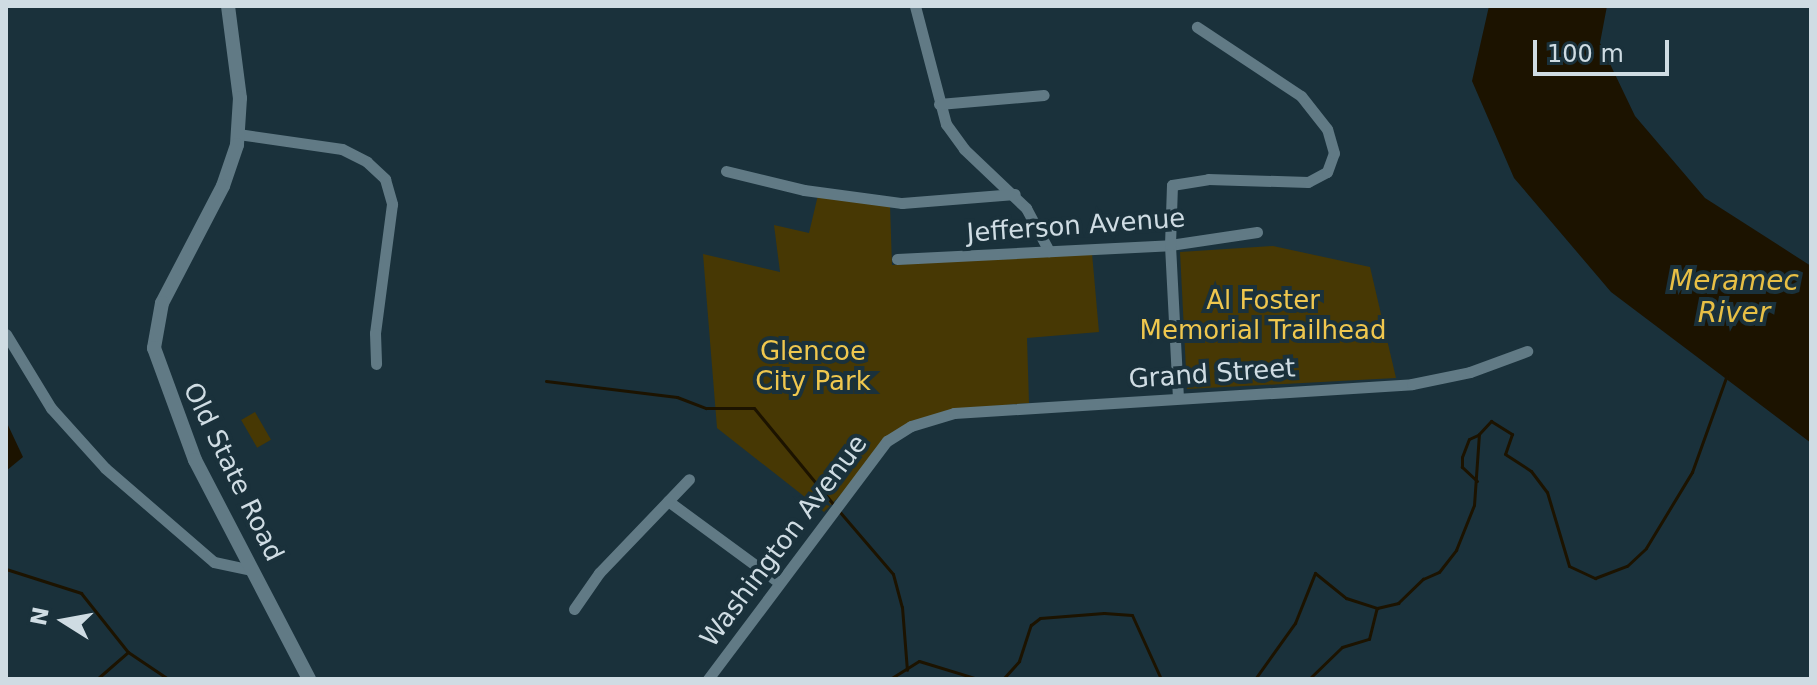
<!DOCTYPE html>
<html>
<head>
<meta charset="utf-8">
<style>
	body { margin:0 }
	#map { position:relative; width:1817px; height:685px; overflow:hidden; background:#1a313b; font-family:"DejaVu Sans",sans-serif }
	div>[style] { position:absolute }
	.green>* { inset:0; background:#473804; transform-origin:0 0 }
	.water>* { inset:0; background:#1c1300 }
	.stream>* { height:3px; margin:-1.5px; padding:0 1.5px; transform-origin:1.5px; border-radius:1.5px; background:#1c1300 }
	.street>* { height:11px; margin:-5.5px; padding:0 5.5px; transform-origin:5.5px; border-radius:5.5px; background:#617a85 }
	.secondary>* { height:14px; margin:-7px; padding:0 7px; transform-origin:7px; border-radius:7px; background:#617a85 }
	span { translate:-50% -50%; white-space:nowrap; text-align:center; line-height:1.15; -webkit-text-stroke:8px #1a313b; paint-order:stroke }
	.street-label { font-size:26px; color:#cfdce3 }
	.park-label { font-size:26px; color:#efc74e }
	.water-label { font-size:28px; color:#e7bf45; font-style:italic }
	.frame { position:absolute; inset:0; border:8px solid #cfdce3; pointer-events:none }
	.north { position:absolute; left:24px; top:581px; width:80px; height:80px; -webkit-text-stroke:6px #1a313b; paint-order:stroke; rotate:281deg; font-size:22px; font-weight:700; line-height:32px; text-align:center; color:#cfdce3 }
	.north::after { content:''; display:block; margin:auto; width:28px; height:36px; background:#cfdce3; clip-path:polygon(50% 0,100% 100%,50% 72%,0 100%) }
	.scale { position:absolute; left:1533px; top:40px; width:136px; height:36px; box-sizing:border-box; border:4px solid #cfdce3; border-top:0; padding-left:10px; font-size:24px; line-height:28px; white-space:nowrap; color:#cfdce3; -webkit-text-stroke:6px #1a313b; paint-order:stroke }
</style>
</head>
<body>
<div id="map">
	<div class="green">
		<div style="clip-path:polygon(818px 195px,890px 205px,892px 265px,1092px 253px,1099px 332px,1027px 338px,1029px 403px,957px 409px,912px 421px,824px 512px,717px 428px,703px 254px,780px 272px,774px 225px,809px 233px)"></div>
		<div style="clip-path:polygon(1273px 246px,1370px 267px,1396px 378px,1187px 389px,1180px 252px)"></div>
		<div style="left:255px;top:412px;width:32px;height:16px;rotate:60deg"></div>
	</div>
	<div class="water">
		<div style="clip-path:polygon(1489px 6px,1607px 6px,1600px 43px,1635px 116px,1705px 198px,1811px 266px,1811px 443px,1611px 292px,1514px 178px,1472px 81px)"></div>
		<div style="clip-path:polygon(6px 421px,23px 457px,6px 471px)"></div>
	</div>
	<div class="stream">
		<div style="left:546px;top:381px;width:132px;rotate:7deg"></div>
		<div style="left:677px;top:397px;width:31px;rotate:21deg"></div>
		<div style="left:706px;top:408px;width:48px"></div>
		<div style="left:754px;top:408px;width:126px;rotate:50.5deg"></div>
		<div style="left:1477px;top:481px;width:21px;rotate:-137deg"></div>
		<div style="left:1462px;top:467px;width:10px;rotate:-90deg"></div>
		<div style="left:1462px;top:457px;width:19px;rotate:-69deg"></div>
		<div style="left:1469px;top:439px;width:10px;rotate:-24deg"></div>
		<div style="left:839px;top:511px;width:83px;rotate:49.4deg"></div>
		<div style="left:893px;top:574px;width:34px;rotate:75deg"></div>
		<div style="left:902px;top:607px;width:63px;rotate:85.5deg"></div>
		<div style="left:6px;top:569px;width:79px;rotate:17.7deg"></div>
		<div style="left:81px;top:593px;width:75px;rotate:51.5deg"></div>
		<div style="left:128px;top:652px;width:48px;rotate:34deg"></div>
		<div style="left:97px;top:679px;width:41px;rotate:-41.1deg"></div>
		<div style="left:890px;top:679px;width:34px;rotate:-32deg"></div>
		<div style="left:919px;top:661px;width:62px;rotate:17deg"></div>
		<div style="left:1003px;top:679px;width:24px;rotate:-48deg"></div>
		<div style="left:1019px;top:661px;width:38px;rotate:-72deg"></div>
		<div style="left:1031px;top:625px;width:11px;rotate:-38deg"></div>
		<div style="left:1040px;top:618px;width:64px;rotate:-4.5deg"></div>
		<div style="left:1104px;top:613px;width:28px;rotate:4deg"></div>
		<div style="left:1132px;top:615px;width:70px;rotate:65.6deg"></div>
		<div style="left:1255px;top:679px;width:69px;rotate:-54.5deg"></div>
		<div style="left:1295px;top:623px;width:54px;rotate:-68.2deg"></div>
		<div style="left:1315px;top:573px;width:40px;rotate:39deg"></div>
		<div style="left:1346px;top:598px;width:33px;rotate:18deg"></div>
		<div style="left:1377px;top:608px;width:22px;rotate:-13deg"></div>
		<div style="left:1398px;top:603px;width:35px;rotate:-44deg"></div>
		<div style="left:1423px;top:579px;width:17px;rotate:-24deg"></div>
		<div style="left:1439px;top:572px;width:28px;rotate:-52deg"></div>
		<div style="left:1456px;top:550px;width:48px;rotate:-68.2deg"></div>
		<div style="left:1474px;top:505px;width:71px;rotate:-86deg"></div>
		<div style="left:1479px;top:434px;width:18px;rotate:-47deg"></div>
		<div style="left:1491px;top:421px;width:25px;rotate:32deg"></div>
		<div style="left:1512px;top:434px;width:21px;rotate:109deg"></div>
		<div style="left:1505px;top:454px;width:31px;rotate:33deg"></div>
		<div style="left:1531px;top:471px;width:26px;rotate:53deg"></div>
		<div style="left:1547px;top:492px;width:77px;rotate:73.4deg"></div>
		<div style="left:1569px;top:566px;width:29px;rotate:25deg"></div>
		<div style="left:1595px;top:578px;width:34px;rotate:-21deg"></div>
		<div style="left:1627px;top:566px;width:26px;rotate:-43deg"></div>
		<div style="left:1646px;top:548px;width:89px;rotate:-58.8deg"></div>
		<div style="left:1692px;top:472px;width:103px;rotate:-70.2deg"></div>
		<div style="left:1309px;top:679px;width:46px;rotate:-44.1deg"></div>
		<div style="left:1342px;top:647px;width:28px;rotate:-17deg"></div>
		<div style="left:1369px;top:639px;width:32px;rotate:-76deg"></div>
	</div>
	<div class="street">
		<div style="left:915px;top:6px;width:122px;rotate:75.3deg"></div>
		<div style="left:946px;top:124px;width:31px;rotate:54deg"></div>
		<div style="left:964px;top:149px;width:86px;rotate:43.6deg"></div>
		<div style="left:1026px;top:208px;width:49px;rotate:61.9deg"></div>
		<div style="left:939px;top:104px;width:105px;rotate:-4.9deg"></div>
		<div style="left:238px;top:134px;width:105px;rotate:8.2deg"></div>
		<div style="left:342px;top:149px;width:28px;rotate:27deg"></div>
		<div style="left:367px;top:162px;width:25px;rotate:43deg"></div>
		<div style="left:385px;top:179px;width:26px;rotate:74deg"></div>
		<div style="left:392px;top:204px;width:130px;rotate:97.5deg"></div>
		<div style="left:375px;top:333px;width:31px;rotate:88deg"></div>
		<div style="left:726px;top:171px;width:80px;rotate:13.7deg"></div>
		<div style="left:804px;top:190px;width:99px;rotate:7.6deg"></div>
		<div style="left:902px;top:203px;width:113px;rotate:-4.6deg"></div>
		<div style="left:897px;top:259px;width:273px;rotate:-2.9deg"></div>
		<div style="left:1170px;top:245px;width:88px;rotate:-8.5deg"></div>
		<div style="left:6px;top:334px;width:87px;rotate:58.7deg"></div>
		<div style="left:51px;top:408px;width:81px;rotate:48deg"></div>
		<div style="left:105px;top:468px;width:144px;rotate:40.8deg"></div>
		<div style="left:214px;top:562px;width:40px;rotate:12deg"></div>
		<div style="left:1178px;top:398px;width:153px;rotate:-93deg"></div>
		<div style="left:1170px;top:245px;width:60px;rotate:-88.1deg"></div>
		<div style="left:1172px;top:185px;width:36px;rotate:-9deg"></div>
		<div style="left:1208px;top:179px;width:100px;rotate:1.7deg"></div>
		<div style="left:1308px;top:182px;width:21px;rotate:-28deg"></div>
		<div style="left:1327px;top:172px;width:20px;rotate:-70deg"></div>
		<div style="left:1334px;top:153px;width:25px;rotate:-106deg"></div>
		<div style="left:1327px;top:129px;width:42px;rotate:-128.2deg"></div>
		<div style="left:1301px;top:96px;width:125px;rotate:-146.4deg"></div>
		<div style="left:668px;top:501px;width:135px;rotate:36.3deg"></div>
		<div style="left:574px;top:609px;width:44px;rotate:-55.2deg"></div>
		<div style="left:599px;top:573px;width:130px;rotate:-46.2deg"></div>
		<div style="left:708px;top:679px;width:298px;rotate:-53.1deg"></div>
		<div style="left:887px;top:441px;width:28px;rotate:-32deg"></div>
		<div style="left:911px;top:426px;width:45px;rotate:-16.8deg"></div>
		<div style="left:954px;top:413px;width:459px;rotate:-3.6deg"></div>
		<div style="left:1412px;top:384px;width:59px;rotate:-11.7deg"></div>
		<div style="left:1470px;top:372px;width:61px;rotate:-20.2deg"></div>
	</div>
	<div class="secondary">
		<div style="left:228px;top:6px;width:93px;rotate:82.6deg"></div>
		<div style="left:240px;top:98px;width:47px;rotate:93.7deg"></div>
		<div style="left:237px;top:145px;width:43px;rotate:108.9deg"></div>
		<div style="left:223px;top:186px;width:132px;rotate:117.5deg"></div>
		<div style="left:162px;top:303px;width:46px;rotate:100.1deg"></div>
		<div style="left:154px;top:348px;width:119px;rotate:69.9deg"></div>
		<div style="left:195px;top:460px;width:247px;rotate:62.5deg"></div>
	</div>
	<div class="street-label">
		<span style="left:1076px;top:226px;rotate:-4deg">Jefferson Avenue</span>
		<span style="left:1212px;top:374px;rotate:-4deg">Grand Street</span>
		<span style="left:233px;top:472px;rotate:64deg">Old State Road</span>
		<span style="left:784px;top:541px;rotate:-53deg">Washington Avenue</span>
	</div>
	<div class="park-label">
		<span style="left:1263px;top:316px">Al Foster<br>Memorial Trailhead</span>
		<span style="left:813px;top:367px">Glencoe<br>City Park</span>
	</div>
	<div class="water-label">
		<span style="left:1734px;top:297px">Meramec<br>River</span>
	</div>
	<div class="frame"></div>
	<div class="north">N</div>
	<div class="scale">100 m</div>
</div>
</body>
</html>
